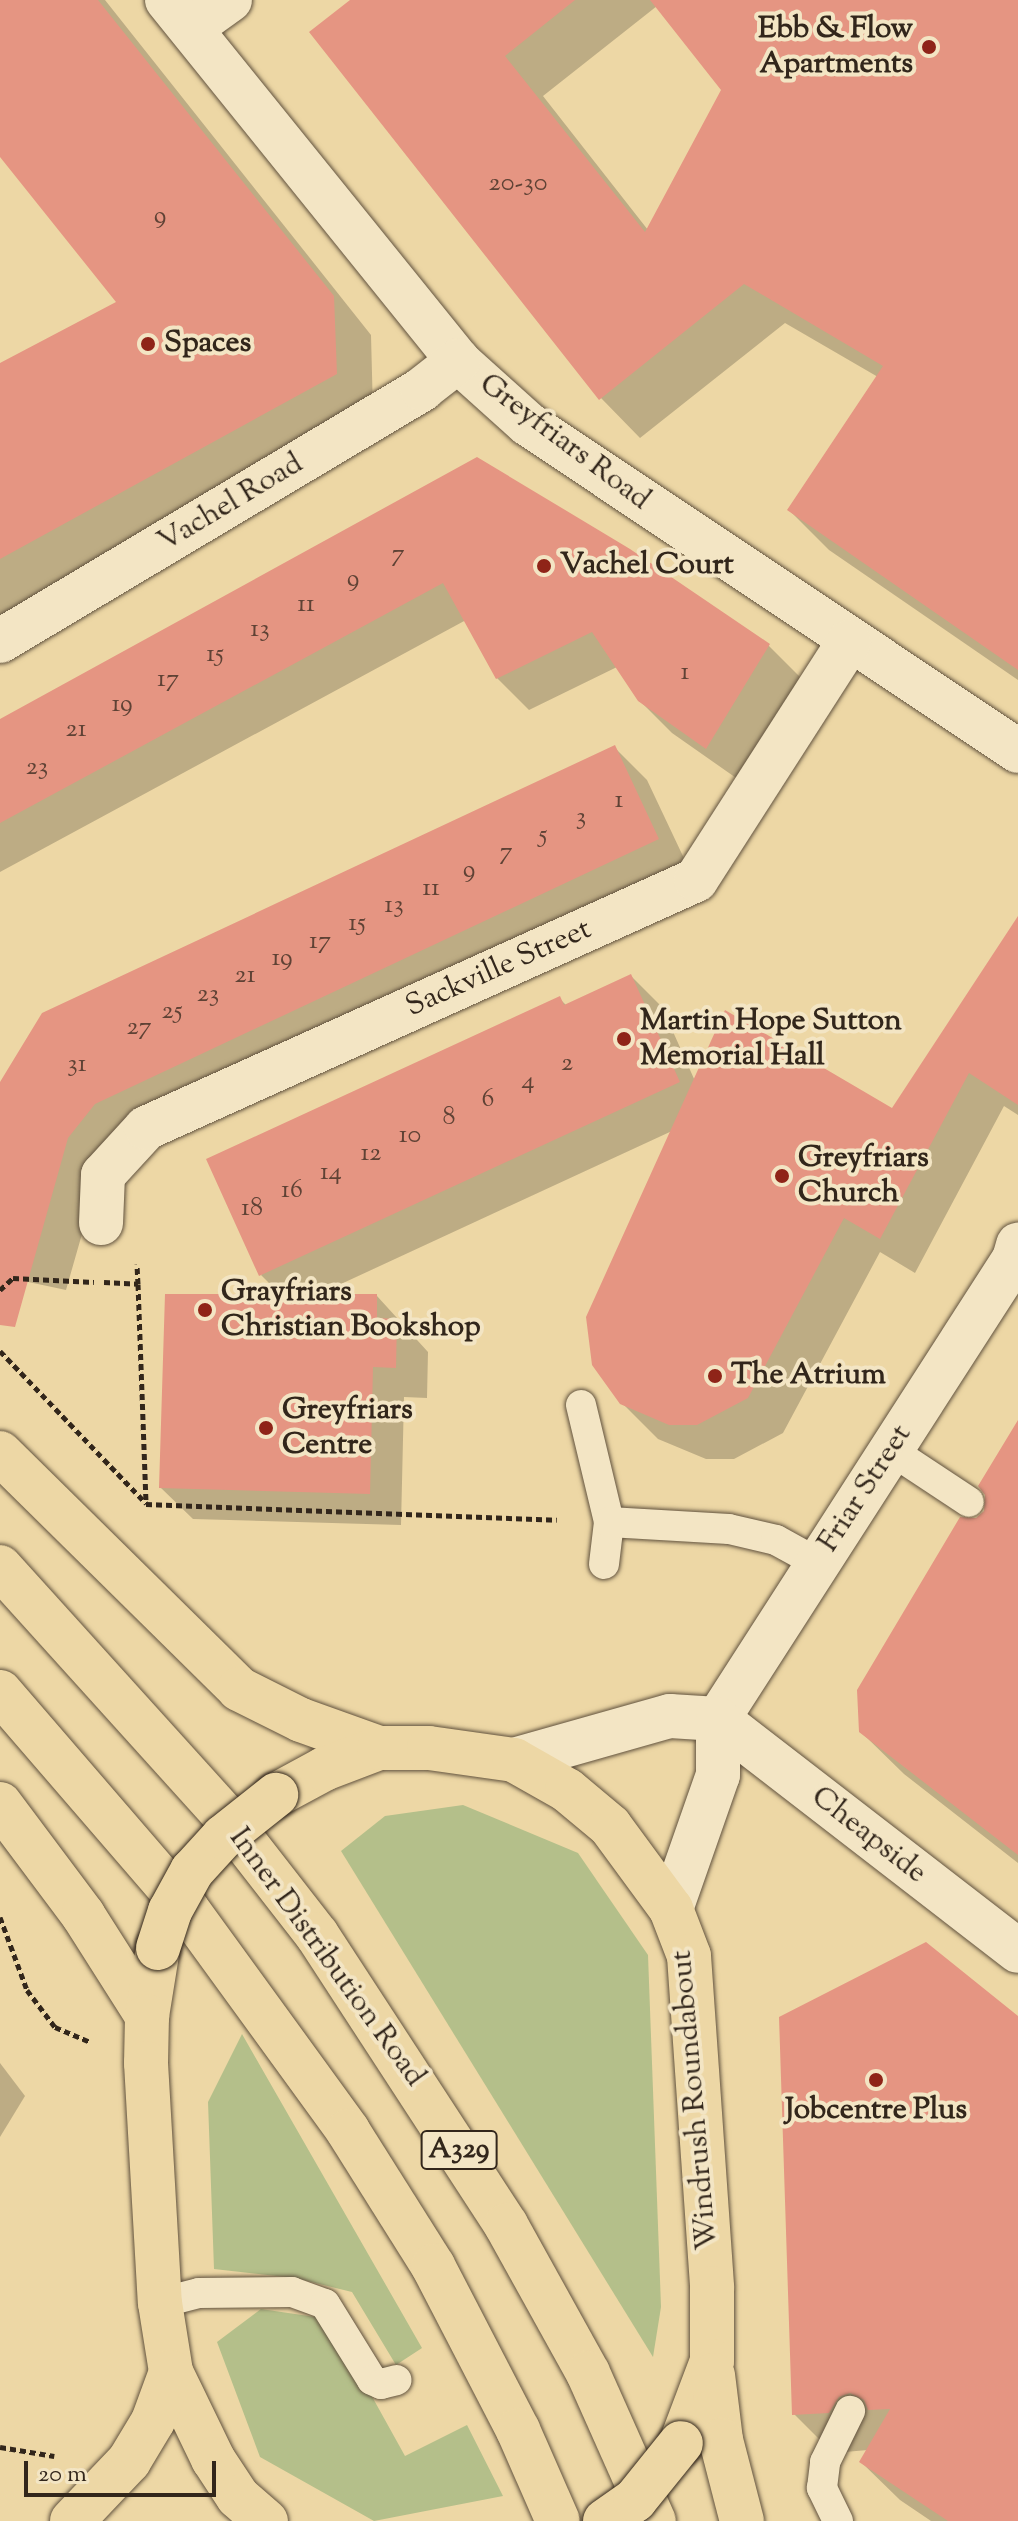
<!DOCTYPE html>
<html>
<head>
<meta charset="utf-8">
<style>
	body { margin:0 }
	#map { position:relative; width:1018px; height:2521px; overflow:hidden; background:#edd7a5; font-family:"Sorts Mill Goudy",serif }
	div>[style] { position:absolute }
	.green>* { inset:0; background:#b4bf8a }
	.shadow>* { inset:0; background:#0003 }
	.building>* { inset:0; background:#e59582 }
	.path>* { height:5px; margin-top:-2.5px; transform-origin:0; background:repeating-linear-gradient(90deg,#32261b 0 6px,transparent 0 10px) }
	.roads { filter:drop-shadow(0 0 2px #61523e) drop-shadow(0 0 2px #61523e) }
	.service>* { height:30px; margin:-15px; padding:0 15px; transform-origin:15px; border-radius:15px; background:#f3e5c4 }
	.minor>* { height:44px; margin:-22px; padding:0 22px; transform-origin:22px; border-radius:22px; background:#f3e5c4 }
	.tertiary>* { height:44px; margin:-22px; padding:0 22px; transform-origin:22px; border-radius:22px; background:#f3e5c4 }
	.primary>* { height:44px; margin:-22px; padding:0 22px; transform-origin:22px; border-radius:22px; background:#edd7a5 }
	.bridges { filter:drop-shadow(0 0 2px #32261b) drop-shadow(0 0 2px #32261b) }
	.primary-bridge>* { height:44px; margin:-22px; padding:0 22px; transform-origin:22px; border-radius:22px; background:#edd7a5 }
	.dots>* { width:22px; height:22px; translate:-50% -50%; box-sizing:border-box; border:4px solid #f3e5c4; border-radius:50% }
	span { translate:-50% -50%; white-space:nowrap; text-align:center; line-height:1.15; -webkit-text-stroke:8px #f3e5c4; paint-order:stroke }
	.number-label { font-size:26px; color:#5f4235 }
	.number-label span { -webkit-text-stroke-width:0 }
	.shield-label span { padding:2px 6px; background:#f3e5c4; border:2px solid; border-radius:6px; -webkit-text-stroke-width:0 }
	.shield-label { font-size:28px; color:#32261b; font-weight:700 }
	.poi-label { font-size:30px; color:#32261b; font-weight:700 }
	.right { translate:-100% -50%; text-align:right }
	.left { translate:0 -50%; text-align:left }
	.street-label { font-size:30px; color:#32261b }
	.scale { position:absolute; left:24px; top:2461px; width:192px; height:36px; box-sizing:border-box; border:4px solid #32261b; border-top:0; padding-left:10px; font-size:24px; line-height:28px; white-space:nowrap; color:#32261b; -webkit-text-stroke:6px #f3e5c4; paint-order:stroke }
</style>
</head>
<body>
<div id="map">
	<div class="green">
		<div style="clip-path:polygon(463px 1805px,578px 1853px,648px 1955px,661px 2307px,653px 2357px,341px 1851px,385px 1816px)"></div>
		<div style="clip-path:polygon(242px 2034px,422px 2348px,396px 2365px,352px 2292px,295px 2278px,214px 2269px,208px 2102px)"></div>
		<div style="clip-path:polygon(261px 2309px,329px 2319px,405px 2456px,467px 2425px,503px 2496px,374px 2521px,260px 2457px,217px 2342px)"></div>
	</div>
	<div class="shadow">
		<div style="clip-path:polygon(0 0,105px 0,371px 335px,373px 412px,0 619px,0 366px,119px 302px,0 153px)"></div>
		<div style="clip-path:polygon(evenodd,352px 0,1018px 0,1018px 680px,829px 550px,789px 510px,878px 377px,785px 323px,640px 438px,601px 398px,352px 0,657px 6px,723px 89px,648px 230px,543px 96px,657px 6px)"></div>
		<div style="clip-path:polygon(477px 459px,768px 645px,800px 677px,739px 780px,672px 733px,639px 700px,617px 667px,529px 710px,497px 678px,466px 620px,0 872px,0 722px)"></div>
		<div style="clip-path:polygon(615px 748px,647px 780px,690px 871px,100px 1171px,66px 1290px,0 1276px,0 1086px)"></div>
		<div style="clip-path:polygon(1018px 962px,1018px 1115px,1004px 1106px,915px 1273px,880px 1252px,783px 1433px,734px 1459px,706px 1459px,658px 1439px,622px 1403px,672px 1131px,315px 1296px,377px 1296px,428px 1352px,427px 1398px,404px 1397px,401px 1525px,193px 1519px,161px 1488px,282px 1296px,261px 1275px,560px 999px,567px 1006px,631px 976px,662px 1007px,695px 1081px,892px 1110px)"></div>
		<div style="clip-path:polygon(1018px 1424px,1018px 1863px,904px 1774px,861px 1732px,977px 1520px,986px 1512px)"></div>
		<div style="clip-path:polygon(1018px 2018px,1018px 2521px,931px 2521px,900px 2500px,861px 2462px,868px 2450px,833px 2453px,794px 2414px)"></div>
		<div style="clip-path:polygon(0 2063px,25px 2096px,0 2137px)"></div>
	</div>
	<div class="building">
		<div style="clip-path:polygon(0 0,98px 0,334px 296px,337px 374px,0 559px,0 363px,116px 302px,0 157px)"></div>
		<div style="clip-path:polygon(350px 0,575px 0,505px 56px,645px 232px,721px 90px,650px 0,1018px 0,1018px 670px,787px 510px,883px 366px,744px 284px,599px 400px,309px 32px)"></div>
		<div style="clip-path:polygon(477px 457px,630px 549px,770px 644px,706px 749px,638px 701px,592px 632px,496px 679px,443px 583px,0 823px,0 719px)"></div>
		<div style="clip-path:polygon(615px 745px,659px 839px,95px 1104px,68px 1138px,15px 1327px,0 1325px,0 1082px,42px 1013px)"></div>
		<div style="clip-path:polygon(1018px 916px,1018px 1105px,969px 1073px,880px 1239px,844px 1218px,748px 1398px,697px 1425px,669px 1425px,620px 1404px,592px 1365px,586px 1317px,725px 1010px,892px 1108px)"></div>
		<div style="clip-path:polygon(631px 974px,680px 1082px,259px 1276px,206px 1159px,560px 996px,564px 1005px)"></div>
		<div style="clip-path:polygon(165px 1294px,377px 1294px,377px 1318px,397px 1319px,396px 1368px,373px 1367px,370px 1494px,159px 1488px)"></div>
		<div style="clip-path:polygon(1018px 1420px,1018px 1855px,859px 1732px,857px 1690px,960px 1517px,976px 1518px,984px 1511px,985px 1495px,978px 1486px)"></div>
		<div style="clip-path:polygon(926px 1942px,1018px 2016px,1018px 2521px,948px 2521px,859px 2462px,890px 2409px,868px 2410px,864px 2400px,850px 2393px,839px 2397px,829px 2413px,792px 2415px,779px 2017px)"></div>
	</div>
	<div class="path">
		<div style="left:104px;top:1282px;width:34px;rotate:3deg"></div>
		<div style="left:138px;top:1284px;width:20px;rotate:-93deg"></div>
		<div style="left:138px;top:1284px;width:220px;rotate:87.9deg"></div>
		<div style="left:146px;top:1504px;width:411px;rotate:2.2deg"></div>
		<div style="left:0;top:1290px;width:18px;rotate:-43deg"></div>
		<div style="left:13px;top:1278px;width:81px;rotate:2.8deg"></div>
		<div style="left:0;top:1351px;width:211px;rotate:46.2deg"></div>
		<div style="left:0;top:1917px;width:78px;rotate:69.7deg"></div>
		<div style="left:27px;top:1990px;width:46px;rotate:52.9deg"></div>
		<div style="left:55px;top:2027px;width:39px;rotate:23deg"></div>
		<div style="left:0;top:2447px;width:55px;rotate:9.5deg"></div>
	</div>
	<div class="roads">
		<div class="service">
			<div style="left:581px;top:1405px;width:120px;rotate:76.5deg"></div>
			<div style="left:892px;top:1451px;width:92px;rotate:33.5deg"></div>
			<div style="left:604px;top:1564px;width:42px;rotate:-83.2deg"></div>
			<div style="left:609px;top:1522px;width:120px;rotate:3.3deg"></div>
			<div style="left:729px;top:1529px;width:48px;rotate:13.2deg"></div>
			<div style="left:776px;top:1540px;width:48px;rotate:28.7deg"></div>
			<div style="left:160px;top:2303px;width:40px;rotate:-14.4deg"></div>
			<div style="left:199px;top:2293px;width:93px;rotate:-0.6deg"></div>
			<div style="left:292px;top:2292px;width:35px;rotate:20deg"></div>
			<div style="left:325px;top:2304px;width:89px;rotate:58.3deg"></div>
			<div style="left:372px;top:2380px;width:10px;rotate:24deg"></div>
			<div style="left:381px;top:2384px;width:16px;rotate:-14deg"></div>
			<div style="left:838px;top:2521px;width:37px;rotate:-116deg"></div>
			<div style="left:822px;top:2488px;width:26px;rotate:-83deg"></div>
			<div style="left:825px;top:2462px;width:57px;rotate:-63.9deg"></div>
		</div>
		<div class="minor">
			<div style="left:167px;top:0;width:464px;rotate:51.1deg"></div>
			<div style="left:458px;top:361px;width:94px;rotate:42deg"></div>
			<div style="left:528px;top:424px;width:589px;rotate:33.72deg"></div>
			<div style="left:191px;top:28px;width:48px;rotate:-35.7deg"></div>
			<div style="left:0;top:641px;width:492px;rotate:-30.8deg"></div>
			<div style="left:422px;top:389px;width:46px;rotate:-37.9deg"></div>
			<div style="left:101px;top:1223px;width:48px;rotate:-87.6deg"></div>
			<div style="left:103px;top:1175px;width:64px;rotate:-47.5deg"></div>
			<div style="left:146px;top:1128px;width:603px;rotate:-24.27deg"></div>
			<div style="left:696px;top:880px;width:283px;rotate:-57.3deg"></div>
			<div style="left:718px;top:1719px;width:547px;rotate:-57.24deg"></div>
			<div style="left:1014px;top:1259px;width:15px;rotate:-74deg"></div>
		</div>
		<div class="tertiary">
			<div style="left:718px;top:1719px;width:379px;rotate:37.7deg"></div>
			<div style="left:514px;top:1760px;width:162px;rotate:-15.8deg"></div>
			<div style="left:670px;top:1716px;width:48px;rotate:3.6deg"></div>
			<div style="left:671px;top:1909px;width:142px;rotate:-70.7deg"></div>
			<div style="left:718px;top:1775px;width:56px;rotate:-90deg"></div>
		</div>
		<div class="primary">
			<div style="left:0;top:1453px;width:336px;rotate:44.6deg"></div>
			<div style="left:239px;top:1689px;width:69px;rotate:26.6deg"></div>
			<div style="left:301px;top:1720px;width:83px;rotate:19.7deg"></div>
			<div style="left:0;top:1567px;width:331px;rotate:47.9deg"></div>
			<div style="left:222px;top:1813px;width:155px;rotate:52.1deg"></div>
			<div style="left:317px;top:1935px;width:346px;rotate:56.9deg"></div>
			<div style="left:506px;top:2225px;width:169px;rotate:61deg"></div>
			<div style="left:588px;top:2373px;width:162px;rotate:66deg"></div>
			<div style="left:0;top:1692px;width:286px;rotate:49.2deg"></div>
			<div style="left:187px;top:1909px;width:274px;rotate:54deg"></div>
			<div style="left:348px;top:2131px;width:160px;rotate:57.8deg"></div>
			<div style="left:433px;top:2266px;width:185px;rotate:62.6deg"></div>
			<div style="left:518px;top:2430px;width:99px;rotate:66.3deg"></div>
			<div style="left:276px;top:1795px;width:55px;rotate:-28.4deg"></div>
			<div style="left:324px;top:1769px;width:59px;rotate:-20.9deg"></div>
			<div style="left:379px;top:1748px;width:50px"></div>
			<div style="left:429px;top:1748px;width:86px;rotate:8deg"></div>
			<div style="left:514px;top:1760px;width:61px;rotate:29.5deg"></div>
			<div style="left:567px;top:1790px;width:56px;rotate:39.9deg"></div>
			<div style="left:610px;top:1826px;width:103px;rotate:53.7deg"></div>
			<div style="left:671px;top:1909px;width:50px;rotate:69deg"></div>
			<div style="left:689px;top:1956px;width:333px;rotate:86deg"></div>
			<div style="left:712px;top:2288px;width:73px;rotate:90deg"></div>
			<div style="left:712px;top:2361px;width:88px;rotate:110.7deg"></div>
			<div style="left:0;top:1804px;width:139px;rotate:53.2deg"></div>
			<div style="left:83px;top:1915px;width:120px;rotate:57.6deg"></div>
			<div style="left:158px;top:1948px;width:69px;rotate:99.2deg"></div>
			<div style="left:147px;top:2016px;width:47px;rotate:91.2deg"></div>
			<div style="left:146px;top:2063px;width:240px;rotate:86.7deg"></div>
			<div style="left:160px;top:2303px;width:70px;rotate:80.9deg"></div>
			<div style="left:171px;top:2372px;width:97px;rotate:64.2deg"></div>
			<div style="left:213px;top:2459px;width:45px;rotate:56.7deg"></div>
			<div style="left:238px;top:2497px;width:37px;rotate:41deg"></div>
			<div style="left:713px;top:2375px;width:65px;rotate:83deg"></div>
			<div style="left:721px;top:2440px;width:84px;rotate:75.5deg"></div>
			<div style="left:72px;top:2521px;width:83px;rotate:-46.5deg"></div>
			<div style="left:129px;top:2461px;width:47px;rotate:-59deg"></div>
			<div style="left:153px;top:2421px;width:52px;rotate:-69.8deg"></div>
		</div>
	</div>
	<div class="bridges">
		<div class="primary-bridge">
			<div style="left:158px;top:1948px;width:39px;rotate:-72deg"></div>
			<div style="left:170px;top:1911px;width:46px;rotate:-61.2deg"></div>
			<div style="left:192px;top:1871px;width:46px;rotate:-47.6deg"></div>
			<div style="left:223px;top:1837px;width:68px;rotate:-38.4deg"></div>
			<div style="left:605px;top:2521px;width:37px;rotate:-35deg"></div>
			<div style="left:635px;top:2500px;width:73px;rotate:-51.1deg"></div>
		</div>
	</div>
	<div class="dots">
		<div style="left:929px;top:47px;background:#8f2418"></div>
		<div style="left:148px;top:344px;background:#8f2418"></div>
		<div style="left:544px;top:566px;background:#8f2418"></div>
		<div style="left:624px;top:1039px;background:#8f2418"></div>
		<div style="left:782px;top:1176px;background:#8f2418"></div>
		<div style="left:205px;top:1310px;background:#8f2418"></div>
		<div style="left:715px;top:1376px;background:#8f2418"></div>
		<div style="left:266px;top:1428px;background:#8f2418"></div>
		<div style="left:876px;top:2080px;background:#8f2418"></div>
	</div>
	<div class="number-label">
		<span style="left:518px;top:184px">20-30</span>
		<span style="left:160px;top:217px">9</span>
		<span style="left:398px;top:555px">7</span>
		<span style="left:353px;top:580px">9</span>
		<span style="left:306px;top:605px">11</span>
		<span style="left:260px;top:630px">13</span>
		<span style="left:215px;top:655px">15</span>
		<span style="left:685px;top:673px">1</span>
		<span style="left:168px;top:680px">17</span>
		<span style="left:122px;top:705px">19</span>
		<span style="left:76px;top:730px">21</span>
		<span style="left:37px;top:768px">23</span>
		<span style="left:619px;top:801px">1</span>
		<span style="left:581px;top:818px">3</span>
		<span style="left:543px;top:836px">5</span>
		<span style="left:506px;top:853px">7</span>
		<span style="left:469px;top:871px">9</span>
		<span style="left:431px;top:889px">11</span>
		<span style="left:394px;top:906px">13</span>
		<span style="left:357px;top:924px">15</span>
		<span style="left:320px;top:942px">17</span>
		<span style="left:282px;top:959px">19</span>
		<span style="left:245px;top:976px">21</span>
		<span style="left:208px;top:995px">23</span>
		<span style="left:172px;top:1012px">25</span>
		<span style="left:139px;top:1028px">27</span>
		<span style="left:567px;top:1064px">2</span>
		<span style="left:77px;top:1065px">31</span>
		<span style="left:528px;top:1082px">4</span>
		<span style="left:488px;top:1100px">6</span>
		<span style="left:449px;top:1118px">8</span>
		<span style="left:410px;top:1136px">10</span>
		<span style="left:371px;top:1154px">12</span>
		<span style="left:331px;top:1173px">14</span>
		<span style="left:292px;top:1191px">16</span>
		<span style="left:252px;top:1209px">18</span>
	</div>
	<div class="shield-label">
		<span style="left:459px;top:2150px">A329</span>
	</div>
	<div class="poi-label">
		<span class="right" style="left:913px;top:47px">Ebb &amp; Flow<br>Apartments</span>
		<span class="left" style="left:164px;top:344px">Spaces</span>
		<span class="left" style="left:560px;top:566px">Vachel Court</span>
		<span class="left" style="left:640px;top:1039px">Martin Hope Sutton<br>Memorial Hall</span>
		<span class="left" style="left:798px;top:1176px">Greyfriars<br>Church</span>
		<span class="left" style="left:221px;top:1310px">Grayfriars<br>Christian Bookshop</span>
		<span class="left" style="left:731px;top:1376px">The Atrium</span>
		<span class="left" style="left:282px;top:1428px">Greyfriars<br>Centre</span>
		<span style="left:876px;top:2111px">Jobcentre Plus</span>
	</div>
	<div class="street-label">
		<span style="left:564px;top:443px;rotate:37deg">Greyfriars Road</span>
		<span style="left:231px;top:504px;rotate:-31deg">Vachel Road</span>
		<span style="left:499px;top:969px;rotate:-24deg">Sackville Street</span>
		<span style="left:866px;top:1489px;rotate:-57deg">Friar Street</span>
		<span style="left:868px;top:1836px;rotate:38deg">Cheapside</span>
		<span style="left:326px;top:1958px;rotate:54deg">Inner Distribution Road</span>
		<span style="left:696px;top:2100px;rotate:-95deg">Windrush Roundabout</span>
	</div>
	<div class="scale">20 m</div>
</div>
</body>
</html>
